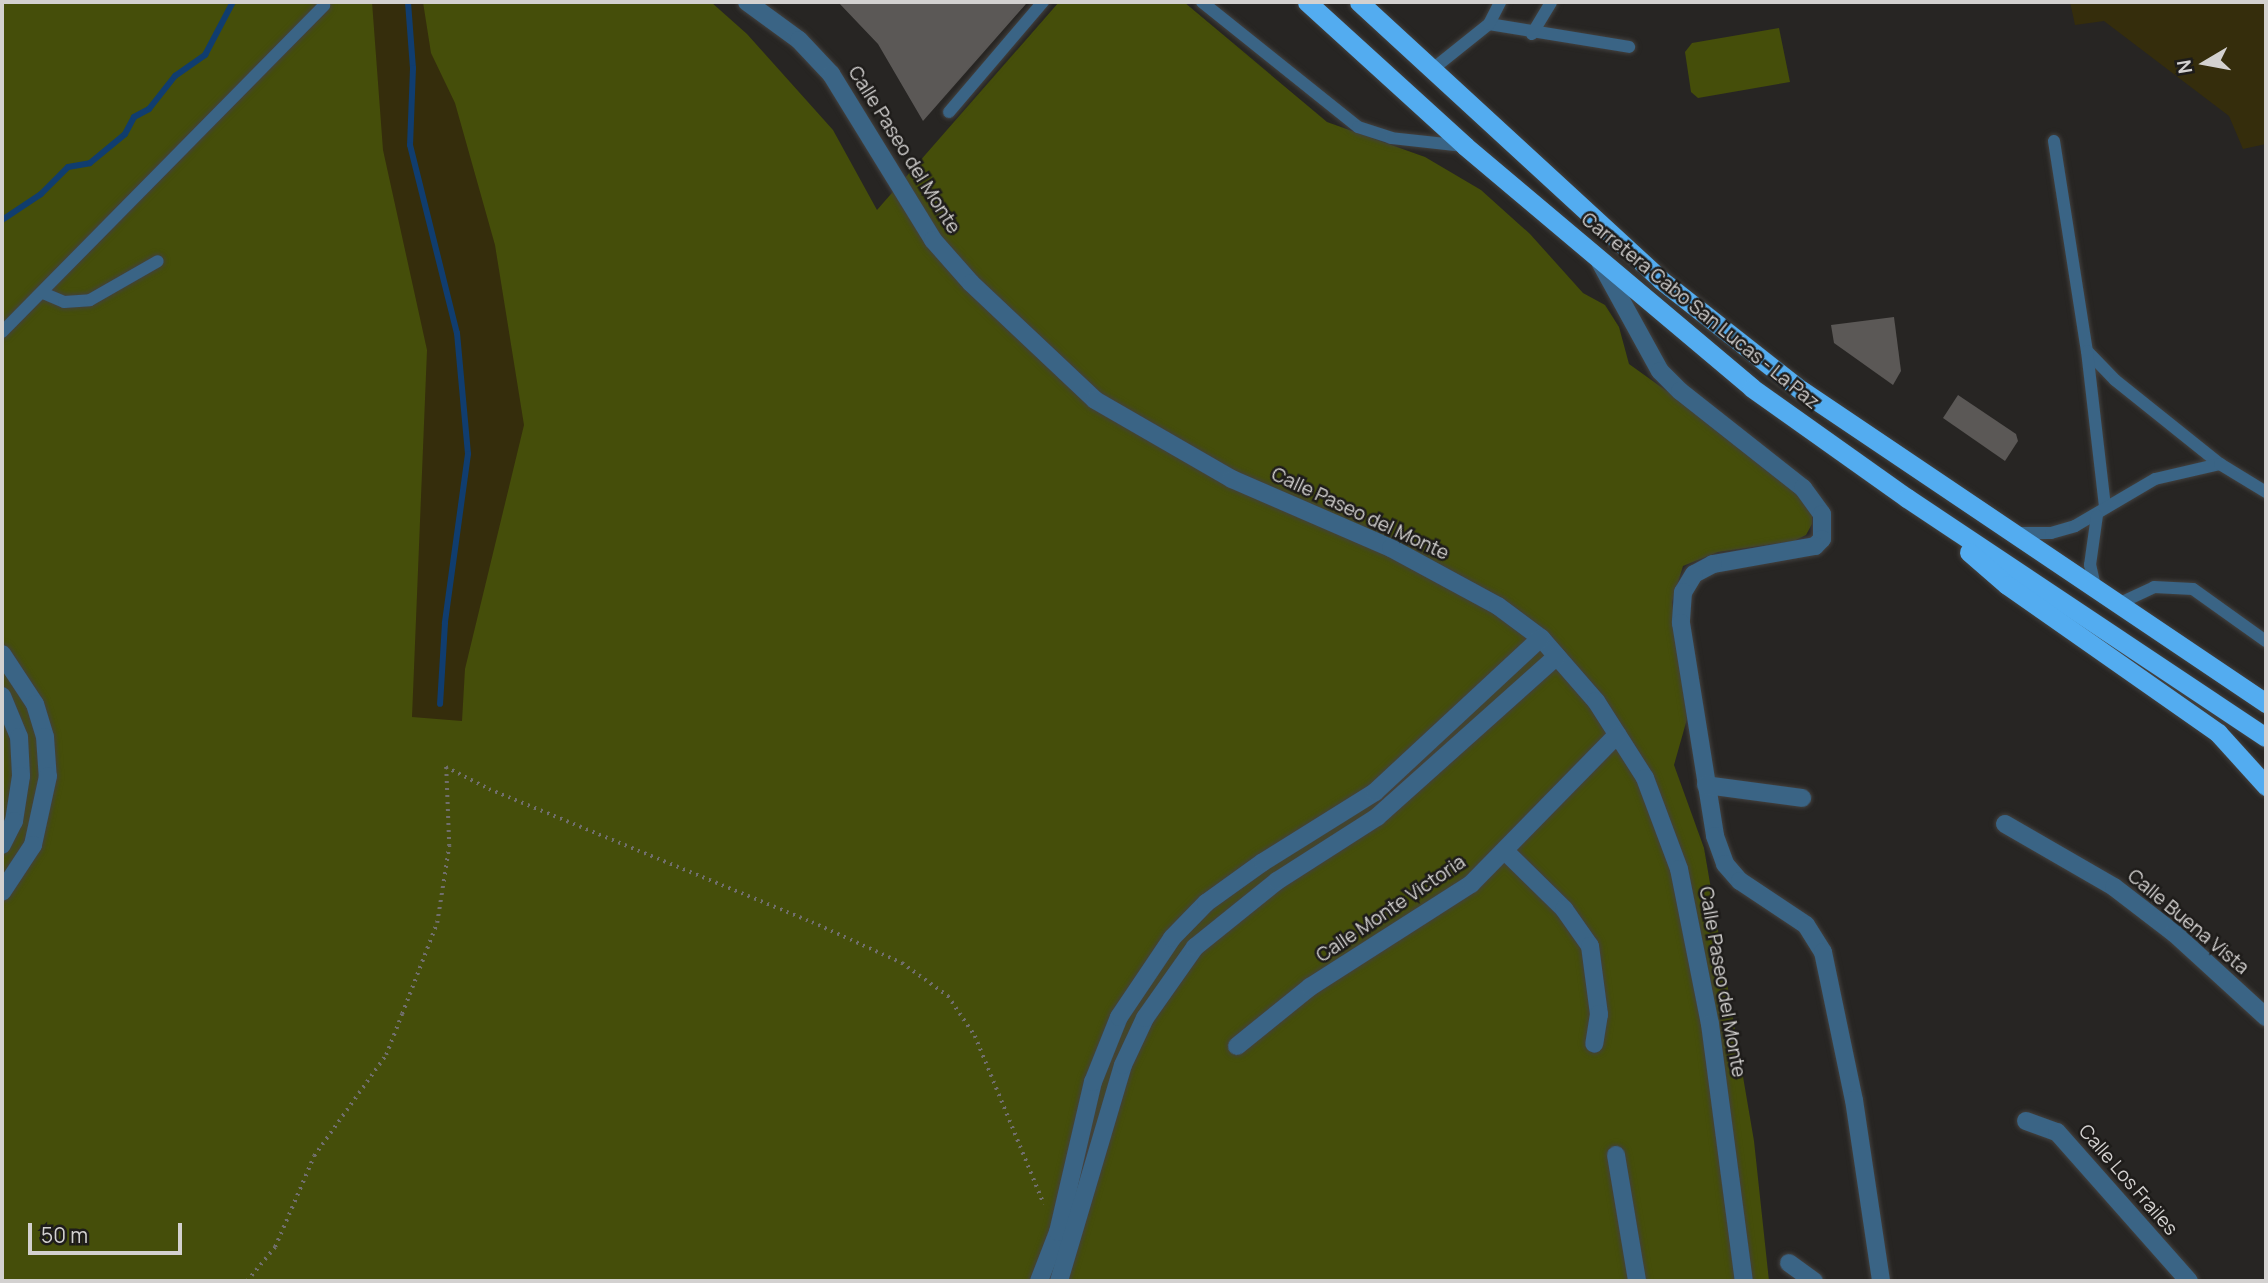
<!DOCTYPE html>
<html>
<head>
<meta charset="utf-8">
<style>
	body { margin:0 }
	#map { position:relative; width:2268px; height:1283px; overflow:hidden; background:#272523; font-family:Manrope,sans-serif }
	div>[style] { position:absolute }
	.green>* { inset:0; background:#454e0a }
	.sand>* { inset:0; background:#352d0c }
	.stream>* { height:6px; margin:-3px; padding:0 3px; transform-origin:3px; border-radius:3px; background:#103d6f }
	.building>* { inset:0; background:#5b5856 }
	.path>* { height:3.5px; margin-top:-1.75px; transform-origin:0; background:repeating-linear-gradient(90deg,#716f6d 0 2px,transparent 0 7px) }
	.roads { filter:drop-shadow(0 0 2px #43413f) drop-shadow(0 0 2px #43413f) }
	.service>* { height:12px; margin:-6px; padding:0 6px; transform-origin:6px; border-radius:6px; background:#3a6485 }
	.minor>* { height:18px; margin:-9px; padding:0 9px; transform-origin:9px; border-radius:9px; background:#3a6485 }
	.trunk>* { height:19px; margin:-9.5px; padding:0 9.5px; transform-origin:9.5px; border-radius:9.5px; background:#53acf0 }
	span { translate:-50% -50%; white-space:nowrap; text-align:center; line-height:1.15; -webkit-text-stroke:5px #1e1c1a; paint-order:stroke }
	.street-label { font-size:19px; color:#d3d1d0 }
	.frame { position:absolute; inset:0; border:4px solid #d3d1d0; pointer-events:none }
	.north { position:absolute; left:2170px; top:28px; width:70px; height:70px; -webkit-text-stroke:5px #1e1c1a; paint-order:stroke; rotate:260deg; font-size:19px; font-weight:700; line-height:28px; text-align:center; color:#d3d1d0 }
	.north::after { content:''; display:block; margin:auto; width:24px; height:32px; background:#d3d1d0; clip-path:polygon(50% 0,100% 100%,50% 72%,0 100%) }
	.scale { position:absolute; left:28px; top:1223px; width:154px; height:32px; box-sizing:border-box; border:4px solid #d3d1d0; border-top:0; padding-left:9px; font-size:21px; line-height:24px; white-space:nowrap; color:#d3d1d0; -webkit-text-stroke:5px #1e1c1a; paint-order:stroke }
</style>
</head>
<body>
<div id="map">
	<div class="green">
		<div style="clip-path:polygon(2px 2px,711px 2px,747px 34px,833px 130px,877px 210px,1059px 2px,1184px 2px,1327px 122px,1425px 157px,1481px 190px,1530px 234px,1583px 293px,1605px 305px,1619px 327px,1629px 364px,1781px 473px,1812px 511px,1812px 524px,1806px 535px,1794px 541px,1718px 552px,1683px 566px,1672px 602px,1687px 719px,1674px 765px,1704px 848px,1754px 1141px,1769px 1281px,2px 1281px)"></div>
		<div style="clip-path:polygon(1779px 28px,1790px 82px,1698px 98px,1691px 92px,1685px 52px,1692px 43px)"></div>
	</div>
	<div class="sand">
		<div style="clip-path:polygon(372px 2px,423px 2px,431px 53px,455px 103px,495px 245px,524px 425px,465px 669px,462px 721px,412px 717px,427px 350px,383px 150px)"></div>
		<div style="clip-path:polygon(2070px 2px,2266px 2px,2266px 144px,2243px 149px,2229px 116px,2104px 21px,2075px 25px)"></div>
	</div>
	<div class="stream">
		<div style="left:408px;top:2px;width:66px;rotate:85.7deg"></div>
		<div style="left:413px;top:68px;width:77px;rotate:92.2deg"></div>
		<div style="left:410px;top:145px;width:194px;rotate:76deg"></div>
		<div style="left:457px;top:333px;width:121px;rotate:84.8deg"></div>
		<div style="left:468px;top:454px;width:171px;rotate:97.8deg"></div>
		<div style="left:445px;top:623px;width:81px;rotate:93.5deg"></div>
		<div style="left:2px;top:220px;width:47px;rotate:-33.7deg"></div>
		<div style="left:41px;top:194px;width:38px;rotate:-45deg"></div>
		<div style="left:68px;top:167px;width:22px;rotate:-10deg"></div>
		<div style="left:90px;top:163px;width:45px;rotate:-39.6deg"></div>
		<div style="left:125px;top:134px;width:19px;rotate:-62deg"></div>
		<div style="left:134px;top:117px;width:17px;rotate:-28deg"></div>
		<div style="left:149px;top:109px;width:42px;rotate:-51.8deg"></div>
		<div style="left:175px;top:76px;width:37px;rotate:-35deg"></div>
		<div style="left:205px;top:55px;width:60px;rotate:-62.2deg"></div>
	</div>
	<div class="building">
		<div style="clip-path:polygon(838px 2px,1023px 2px,1026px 4px,923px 121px,878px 44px)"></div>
		<div style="clip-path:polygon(1894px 317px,1901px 371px,1893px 385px,1834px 343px,1831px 325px)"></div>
		<div style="clip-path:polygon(1958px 395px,2016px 434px,2018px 441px,2005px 461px,1943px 418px)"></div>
	</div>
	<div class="path">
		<div style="left:247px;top:1281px;width:44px;rotate:-50.5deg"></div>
		<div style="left:275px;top:1247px;width:99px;rotate:-66.8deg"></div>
		<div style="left:314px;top:1156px;width:124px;rotate:-54.5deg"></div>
		<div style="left:386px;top:1055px;width:44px;rotate:-68.7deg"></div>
		<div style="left:402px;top:1014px;width:97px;rotate:-69deg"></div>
		<div style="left:437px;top:923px;width:78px;rotate:-81.1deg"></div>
		<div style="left:449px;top:846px;width:79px;rotate:-92.2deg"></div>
		<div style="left:446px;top:767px;width:48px;rotate:27.1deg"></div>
		<div style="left:489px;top:789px;width:349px;rotate:22.4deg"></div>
		<div style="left:812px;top:922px;width:99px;rotate:24.5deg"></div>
		<div style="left:902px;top:963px;width:57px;rotate:35.7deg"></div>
		<div style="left:948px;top:996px;width:48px;rotate:56deg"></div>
		<div style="left:975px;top:1036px;width:182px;rotate:67.7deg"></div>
	</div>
	<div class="roads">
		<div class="service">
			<div style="left:1202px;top:2px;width:200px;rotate:38.7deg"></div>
			<div style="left:1358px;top:127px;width:35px;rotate:18deg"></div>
			<div style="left:1391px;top:138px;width:72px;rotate:6.3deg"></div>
			<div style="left:1489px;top:24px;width:142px;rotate:9.3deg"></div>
			<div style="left:1532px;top:34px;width:37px;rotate:-59deg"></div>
			<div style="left:1434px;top:68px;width:70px;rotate:-38.7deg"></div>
			<div style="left:1489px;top:24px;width:25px;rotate:-63deg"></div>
			<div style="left:949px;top:112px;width:145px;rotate:-49.5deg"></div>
			<div style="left:2054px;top:141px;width:213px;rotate:81.1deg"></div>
			<div style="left:2087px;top:351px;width:40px;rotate:46deg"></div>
			<div style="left:2115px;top:380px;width:134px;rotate:38.7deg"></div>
			<div style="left:43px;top:293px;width:23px;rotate:23deg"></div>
			<div style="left:64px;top:302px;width:26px;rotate:-4deg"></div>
			<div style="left:90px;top:300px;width:78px;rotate:-29.8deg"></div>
			<div style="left:2px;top:332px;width:459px;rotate:-45.4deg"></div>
			<div style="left:2087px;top:351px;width:156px;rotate:83.4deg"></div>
			<div style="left:2014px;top:533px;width:37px"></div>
			<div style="left:2051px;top:533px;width:25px;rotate:-16deg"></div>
			<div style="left:2075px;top:526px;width:93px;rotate:-30.4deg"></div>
			<div style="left:2155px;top:479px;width:67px;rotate:-13deg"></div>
			<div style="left:2220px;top:464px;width:54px;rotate:31.3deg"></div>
			<div style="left:2095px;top:586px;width:22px;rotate:-103deg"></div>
			<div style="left:2090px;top:565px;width:50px;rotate:-82deg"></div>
			<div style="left:2118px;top:604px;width:40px;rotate:-25deg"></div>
			<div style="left:2154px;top:587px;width:39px;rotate:3deg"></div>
			<div style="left:2193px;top:589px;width:90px;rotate:35.5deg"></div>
		</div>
		<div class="minor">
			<div style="left:747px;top:2px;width:64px;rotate:36.2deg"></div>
			<div style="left:799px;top:40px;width:47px;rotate:46.7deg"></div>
			<div style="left:831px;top:74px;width:195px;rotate:58.4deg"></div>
			<div style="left:933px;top:240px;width:57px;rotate:48.5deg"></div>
			<div style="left:971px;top:283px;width:170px;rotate:43.3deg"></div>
			<div style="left:1095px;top:400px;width:158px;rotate:30deg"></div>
			<div style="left:1232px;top:479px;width:173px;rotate:23.5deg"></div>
			<div style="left:1391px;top:548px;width:122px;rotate:28.5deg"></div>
			<div style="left:1498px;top:606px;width:54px;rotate:36.7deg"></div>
			<div style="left:1541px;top:638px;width:84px;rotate:48.9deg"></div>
			<div style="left:1596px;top:701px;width:91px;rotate:57.5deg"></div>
			<div style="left:1645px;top:778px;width:97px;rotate:69.5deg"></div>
			<div style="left:1679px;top:869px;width:158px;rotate:78.7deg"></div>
			<div style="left:1710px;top:1024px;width:259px;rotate:82.5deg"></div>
			<div style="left:1600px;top:262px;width:124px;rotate:61.2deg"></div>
			<div style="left:1660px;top:371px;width:28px;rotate:45deg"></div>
			<div style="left:1680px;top:391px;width:157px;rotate:38.3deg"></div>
			<div style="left:1803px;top:488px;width:32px;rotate:54deg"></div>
			<div style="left:1822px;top:514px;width:25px;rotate:90deg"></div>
			<div style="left:1822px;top:539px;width:10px;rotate:135deg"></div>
			<div style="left:1815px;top:546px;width:104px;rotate:170deg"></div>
			<div style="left:1713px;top:564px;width:21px;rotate:152deg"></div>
			<div style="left:1694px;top:574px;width:21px;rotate:121deg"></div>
			<div style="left:1683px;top:592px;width:31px;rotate:94deg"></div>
			<div style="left:1681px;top:623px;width:216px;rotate:80.9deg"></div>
			<div style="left:1715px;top:836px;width:30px;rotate:70deg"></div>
			<div style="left:1725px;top:864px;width:23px;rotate:49deg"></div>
			<div style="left:1740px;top:881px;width:79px;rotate:33.7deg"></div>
			<div style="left:1806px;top:925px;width:32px;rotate:58deg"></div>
			<div style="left:1823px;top:952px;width:151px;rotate:78.2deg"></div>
			<div style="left:1854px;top:1100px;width:183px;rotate:81.5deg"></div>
			<div style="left:2px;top:654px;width:60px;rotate:56.6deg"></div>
			<div style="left:35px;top:704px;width:34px;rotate:73deg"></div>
			<div style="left:45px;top:737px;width:39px;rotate:86deg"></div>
			<div style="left:48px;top:776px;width:71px;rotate:102.3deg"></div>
			<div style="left:33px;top:845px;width:56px;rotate:123.4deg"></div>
			<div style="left:2px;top:696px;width:44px;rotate:67.5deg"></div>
			<div style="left:19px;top:737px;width:39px;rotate:87deg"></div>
			<div style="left:21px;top:776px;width:46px;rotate:98.8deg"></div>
			<div style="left:14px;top:821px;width:27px;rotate:117deg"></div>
			<div style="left:1706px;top:785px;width:97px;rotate:7.7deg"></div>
			<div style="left:2005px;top:824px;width:126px;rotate:30deg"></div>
			<div style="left:2114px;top:887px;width:76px;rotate:37.5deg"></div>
			<div style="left:2174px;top:933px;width:125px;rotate:42.4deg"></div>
			<div style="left:1505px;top:851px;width:83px;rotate:44.5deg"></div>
			<div style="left:1564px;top:909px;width:45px;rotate:54.9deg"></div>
			<div style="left:1590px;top:946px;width:69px;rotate:82.5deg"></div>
			<div style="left:1599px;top:1014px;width:30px;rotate:99deg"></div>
			<div style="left:1237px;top:1046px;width:94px;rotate:-38.9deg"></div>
			<div style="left:1310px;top:987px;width:191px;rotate:-32.6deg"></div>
			<div style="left:1471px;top:884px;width:209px;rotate:-45.6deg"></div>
			<div style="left:2026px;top:1121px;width:33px;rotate:20deg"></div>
			<div style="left:2057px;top:1132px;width:199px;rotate:48.5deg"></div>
			<div style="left:1616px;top:1155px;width:128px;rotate:80.5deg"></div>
			<div style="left:1789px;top:1263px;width:31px;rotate:36deg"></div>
			<div style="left:1039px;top:1281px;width:53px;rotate:-68.8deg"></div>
			<div style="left:1058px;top:1232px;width:154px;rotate:-76.9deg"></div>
			<div style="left:1093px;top:1082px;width:70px;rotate:-68.2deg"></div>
			<div style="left:1119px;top:1017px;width:95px;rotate:-56.1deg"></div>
			<div style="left:1172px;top:938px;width:49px;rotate:-45.8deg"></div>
			<div style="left:1206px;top:903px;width:70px;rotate:-35.7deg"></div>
			<div style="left:1263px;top:862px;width:132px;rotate:-32deg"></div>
			<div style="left:1375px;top:792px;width:226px;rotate:-42.9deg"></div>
			<div style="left:1059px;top:1281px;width:225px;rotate:-73.5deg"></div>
			<div style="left:1123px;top:1065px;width:52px;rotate:-64.9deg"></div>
			<div style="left:1145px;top:1018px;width:87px;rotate:-54.8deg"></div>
			<div style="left:1195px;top:947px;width:105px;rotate:-38.8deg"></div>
			<div style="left:1277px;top:881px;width:119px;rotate:-32.6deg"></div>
			<div style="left:1377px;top:817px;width:241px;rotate:-41.8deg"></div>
		</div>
		<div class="trunk">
			<div style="left:1307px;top:2px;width:214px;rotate:42.3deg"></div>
			<div style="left:1465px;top:146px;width:375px;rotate:40.1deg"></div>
			<div style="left:1752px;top:388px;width:190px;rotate:35.4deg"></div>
			<div style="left:1907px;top:498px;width:431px;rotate:33.7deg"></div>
			<div style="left:1359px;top:2px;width:410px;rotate:42.6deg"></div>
			<div style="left:1661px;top:280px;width:178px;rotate:38.2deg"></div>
			<div style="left:1801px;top:390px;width:561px;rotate:33.95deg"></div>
			<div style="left:1969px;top:552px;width:50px;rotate:41deg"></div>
			<div style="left:2007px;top:585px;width:258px;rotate:35deg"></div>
			<div style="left:2218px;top:733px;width:72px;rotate:47.8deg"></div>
		</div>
	</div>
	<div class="street-label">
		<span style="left:904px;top:150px;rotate:58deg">Calle Paseo del Monte</span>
		<span style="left:1700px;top:311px;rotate:39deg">Carretera Cabo San Lucas - La Paz</span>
		<span style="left:1360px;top:514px;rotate:25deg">Calle Paseo del Monte</span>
		<span style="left:1391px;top:909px;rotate:-34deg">Calle Monte Victoria</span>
		<span style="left:2188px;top:922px;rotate:40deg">Calle Buena Vista</span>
		<span style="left:1722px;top:982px;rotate:80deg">Calle Paseo del Monte</span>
		<span style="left:2128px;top:1180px;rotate:49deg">Calle Los Frailes</span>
	</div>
	<div class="frame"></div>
	<div class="north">N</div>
	<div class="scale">50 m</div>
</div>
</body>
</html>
